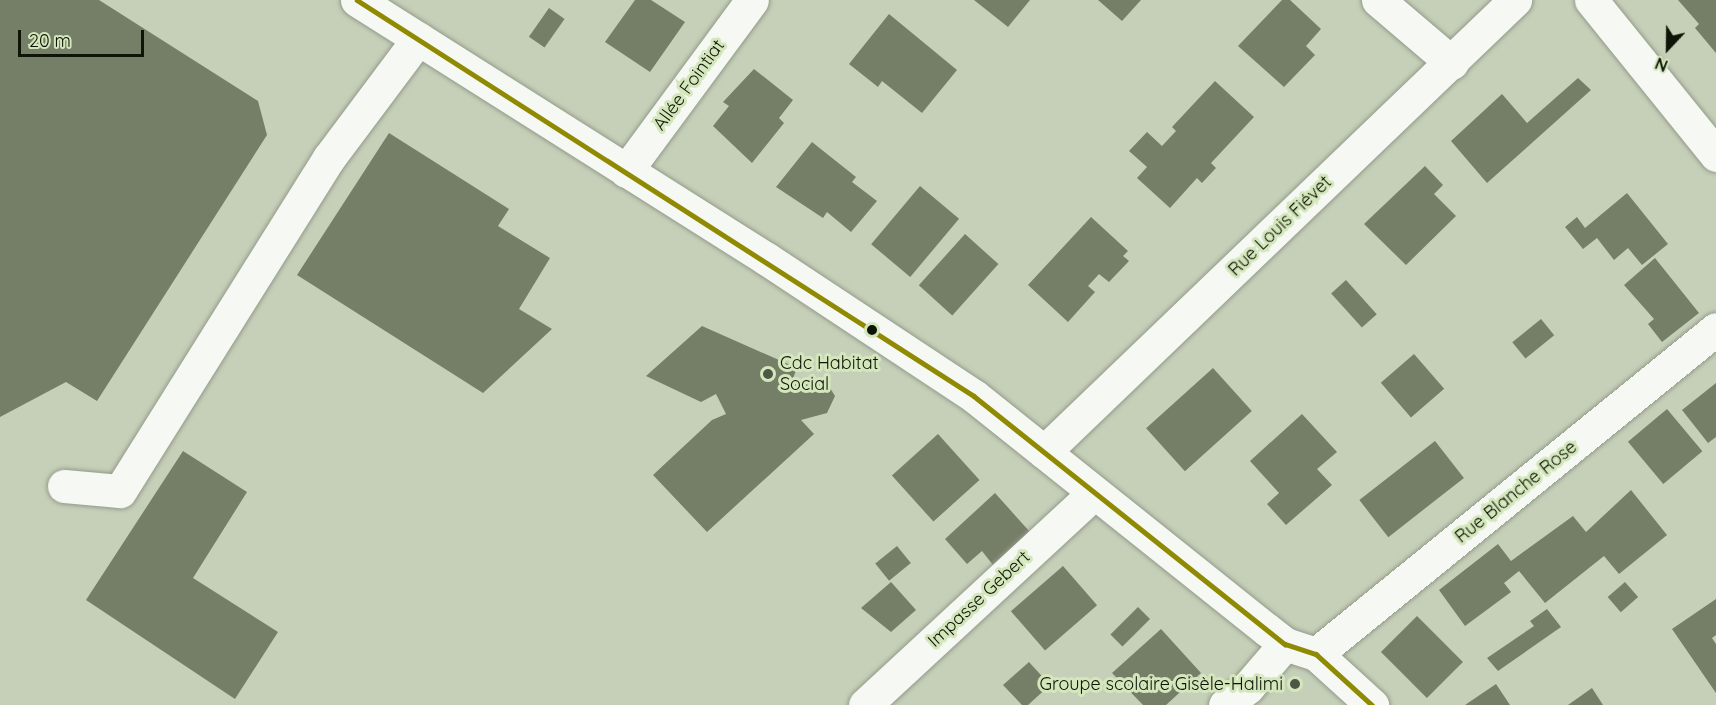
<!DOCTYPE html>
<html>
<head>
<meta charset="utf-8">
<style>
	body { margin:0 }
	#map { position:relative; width:1716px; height:705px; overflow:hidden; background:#c6d0b9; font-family:Quicksand,sans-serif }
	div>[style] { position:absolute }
	.building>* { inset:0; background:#757e66; transform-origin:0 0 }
	.roads { filter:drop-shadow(0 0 2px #939b89) drop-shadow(0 0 2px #939b89) }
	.minor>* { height:33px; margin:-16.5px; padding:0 16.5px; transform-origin:16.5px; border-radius:16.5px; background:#f6f8f4 }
	.bus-1>* { height:4.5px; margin:-2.25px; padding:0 2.25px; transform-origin:2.25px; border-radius:2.25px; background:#8f8a02 }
	.dots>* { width:16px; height:16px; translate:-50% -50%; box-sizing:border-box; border:3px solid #d4e7bc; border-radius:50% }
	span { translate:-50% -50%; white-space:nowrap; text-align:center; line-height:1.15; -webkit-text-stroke:6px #d4e7bc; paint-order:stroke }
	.street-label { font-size:18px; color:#0e1406 }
	.poi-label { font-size:18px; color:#0e1406 }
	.left { translate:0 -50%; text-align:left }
	.right { translate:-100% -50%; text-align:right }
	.north { position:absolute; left:1638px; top:18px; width:60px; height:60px; -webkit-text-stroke:4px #d4e7bc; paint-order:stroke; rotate:202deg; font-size:16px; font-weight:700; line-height:24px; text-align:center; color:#0e1406 }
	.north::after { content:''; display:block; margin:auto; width:21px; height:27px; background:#0e1406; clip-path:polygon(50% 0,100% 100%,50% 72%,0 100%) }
	.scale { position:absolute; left:18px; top:30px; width:126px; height:27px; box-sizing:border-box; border:3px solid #0e1406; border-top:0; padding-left:8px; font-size:18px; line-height:21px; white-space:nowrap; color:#0e1406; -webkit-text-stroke:4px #d4e7bc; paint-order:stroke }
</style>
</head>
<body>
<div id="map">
	<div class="building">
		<div style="clip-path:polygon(0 0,99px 0,258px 101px,267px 135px,97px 401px,66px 382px,0 417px)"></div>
		<div style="clip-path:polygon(635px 0,651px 0,685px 22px,650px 72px,605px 42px)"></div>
		<div style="clip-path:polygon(974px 0,1030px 0,1008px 27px)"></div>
		<div style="clip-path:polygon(1098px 0,1141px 0,1122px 21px)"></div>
		<div style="clip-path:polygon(1282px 0,1290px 0,1321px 29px,1306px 46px,1315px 55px,1284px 87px,1238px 46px)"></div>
		<div style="clip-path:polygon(1678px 0,1716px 0,1716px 53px,1695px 28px,1699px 24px)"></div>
		<div style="left:549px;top:8px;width:19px;height:35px;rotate:35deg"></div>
		<div style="clip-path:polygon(889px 14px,957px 70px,922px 113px,882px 81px,878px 87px,849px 64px)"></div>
		<div style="clip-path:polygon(754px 69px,793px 100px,779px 118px,784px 123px,752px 163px,713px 126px,729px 106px,723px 102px)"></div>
		<div style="clip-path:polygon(1578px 78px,1591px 90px,1487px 183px,1451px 141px,1502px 94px,1527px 123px)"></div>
		<div style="clip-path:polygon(1215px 81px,1254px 117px,1211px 163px,1216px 168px,1202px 183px,1197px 178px,1170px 208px,1137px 178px,1147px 167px,1129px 151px,1147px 132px,1162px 146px,1176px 131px,1172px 127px)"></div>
		<div style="clip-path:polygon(389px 133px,509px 209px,498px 226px,550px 258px,519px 309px,552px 329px,483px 393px,297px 275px)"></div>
		<div style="clip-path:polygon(812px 142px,856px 177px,852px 182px,877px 201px,851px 232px,827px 212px,823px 218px,776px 187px)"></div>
		<div style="clip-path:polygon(1425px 166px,1443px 185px,1434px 194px,1456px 216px,1406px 265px,1364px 224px)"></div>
		<div style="left:920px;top:186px;width:51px;height:76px;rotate:40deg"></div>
		<div style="clip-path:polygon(1627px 193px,1668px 244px,1642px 265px,1628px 248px,1614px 260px,1597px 238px,1583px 249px,1565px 227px,1577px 217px,1585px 228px)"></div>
		<div style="clip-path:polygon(1091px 217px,1128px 251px,1123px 256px,1129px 261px,1109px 282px,1099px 274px,1088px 286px,1095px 292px,1068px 322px,1028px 285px)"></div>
		<div style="left:965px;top:234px;width:45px;height:69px;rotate:42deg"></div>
		<div style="clip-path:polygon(1655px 258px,1699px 313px,1662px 342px,1648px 324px,1654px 319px,1624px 285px)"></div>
		<div style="left:1346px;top:280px;width:46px;height:20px;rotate:48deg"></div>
		<div style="left:1541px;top:319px;width:21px;height:37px;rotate:51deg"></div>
		<div style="clip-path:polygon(702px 326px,797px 368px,792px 381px,798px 385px,809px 378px,825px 380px,835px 396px,827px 413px,801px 420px,814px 434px,707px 532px,653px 475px,712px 420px,726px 414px,716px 394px,701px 402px,646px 376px)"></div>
		<div style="left:1414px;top:354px;width:46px;height:44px;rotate:49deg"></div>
		<div style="left:1213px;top:368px;width:58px;height:90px;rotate:48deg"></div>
		<div style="clip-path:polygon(1716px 383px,1716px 437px,1708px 443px,1682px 410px)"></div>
		<div style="left:1667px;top:409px;width:55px;height:51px;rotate:50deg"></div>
		<div style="clip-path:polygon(1302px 414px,1337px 452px,1317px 469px,1332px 485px,1286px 525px,1267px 504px,1279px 493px,1250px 461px)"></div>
		<div style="left:938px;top:434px;width:62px;height:62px;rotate:48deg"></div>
		<div style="left:1435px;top:441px;width:47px;height:96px;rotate:52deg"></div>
		<div style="clip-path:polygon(183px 451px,247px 492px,193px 578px,278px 632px,235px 699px,86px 600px)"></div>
		<div style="clip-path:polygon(1631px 490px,1667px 535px,1619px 574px,1604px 556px,1545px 603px,1519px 571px,1504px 583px,1511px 592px,1465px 626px,1439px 590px,1498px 544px,1511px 561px,1573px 516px,1586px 532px)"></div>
		<div style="clip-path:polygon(995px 493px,1030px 532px,993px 565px,982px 551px,967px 564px,945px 539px)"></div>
		<div style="left:897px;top:546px;width:22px;height:28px;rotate:51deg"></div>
		<div style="left:1063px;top:566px;width:52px;height:69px;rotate:49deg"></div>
		<div style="clip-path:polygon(891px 582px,916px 610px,891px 632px,861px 608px)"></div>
		<div style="left:1625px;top:582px;width:20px;height:23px;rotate:49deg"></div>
		<div style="clip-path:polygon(1716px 599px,1716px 635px,1712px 638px,1716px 644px,1716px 693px,1672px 629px)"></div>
		<div style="left:1138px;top:607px;width:17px;height:39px;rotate:45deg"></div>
		<div style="clip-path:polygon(1547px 609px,1561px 627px,1498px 671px,1487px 658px,1534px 626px,1530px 621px)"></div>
		<div style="left:1417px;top:616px;width:65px;height:51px;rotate:45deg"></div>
		<div style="clip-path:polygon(1161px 629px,1201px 673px,1166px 705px,1143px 705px,1112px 673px)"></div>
		<div style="clip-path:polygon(1029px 662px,1050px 685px,1028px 705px,1022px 705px,1003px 685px)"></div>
		<div style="clip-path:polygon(1496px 684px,1510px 705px,1465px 705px)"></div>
		<div style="clip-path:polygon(1592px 688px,1603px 705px,1568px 705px)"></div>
	</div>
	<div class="roads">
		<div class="minor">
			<div style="left:357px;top:0;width:485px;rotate:32.3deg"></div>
			<div style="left:767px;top:259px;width:248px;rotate:33.5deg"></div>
			<div style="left:974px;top:396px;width:374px;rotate:38.6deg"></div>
			<div style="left:1266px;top:629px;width:24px;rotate:38deg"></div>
			<div style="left:1285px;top:644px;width:33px;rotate:18deg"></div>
			<div style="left:1316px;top:654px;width:76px;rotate:42.3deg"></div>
			<div style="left:1378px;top:0;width:97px;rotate:40.4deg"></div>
			<div style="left:1591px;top:0;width:199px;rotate:51.1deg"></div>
			<div style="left:626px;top:171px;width:212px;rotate:-53.6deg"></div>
			<div style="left:1044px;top:452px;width:653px;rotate:-43.82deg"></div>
			<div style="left:64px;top:486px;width:56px;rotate:5.1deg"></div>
			<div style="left:120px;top:491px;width:393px;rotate:-57.9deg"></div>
			<div style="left:329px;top:158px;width:149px;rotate:-53.2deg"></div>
			<div style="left:1316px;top:654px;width:515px;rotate:-39.09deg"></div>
			<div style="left:865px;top:705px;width:312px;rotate:-42.8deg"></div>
			<div style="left:1225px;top:705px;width:29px;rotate:-38deg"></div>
			<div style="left:1248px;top:687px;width:57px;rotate:-49.3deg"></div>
		</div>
	</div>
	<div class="bus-1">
		<div style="left:357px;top:0;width:733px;rotate:32.69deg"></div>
		<div style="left:974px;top:396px;width:398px;rotate:38.6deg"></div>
		<div style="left:1285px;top:644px;width:33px;rotate:18deg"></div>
		<div style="left:1316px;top:654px;width:76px;rotate:42.3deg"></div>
	</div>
	<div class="dots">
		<div style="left:872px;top:330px;background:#0e1406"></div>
		<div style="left:768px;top:374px;background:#4e5645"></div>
		<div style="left:1295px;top:684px;background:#4e5645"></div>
	</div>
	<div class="street-label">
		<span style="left:689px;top:85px;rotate:-54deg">Allée Fointiat</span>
		<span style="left:1280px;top:226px;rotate:-44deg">Rue Louis Fiévet</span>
		<span style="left:1516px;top:492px;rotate:-39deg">Rue Blanche Rose</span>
		<span style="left:979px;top:599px;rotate:-43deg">Impasse Gebert</span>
	</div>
	<div class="poi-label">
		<span class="left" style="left:780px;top:374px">Cdc Habitat<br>Social</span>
		<span class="right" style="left:1283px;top:684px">Groupe scolaire Gisèle-Halimi</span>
	</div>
	<div class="north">N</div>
	<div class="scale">20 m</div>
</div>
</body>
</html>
